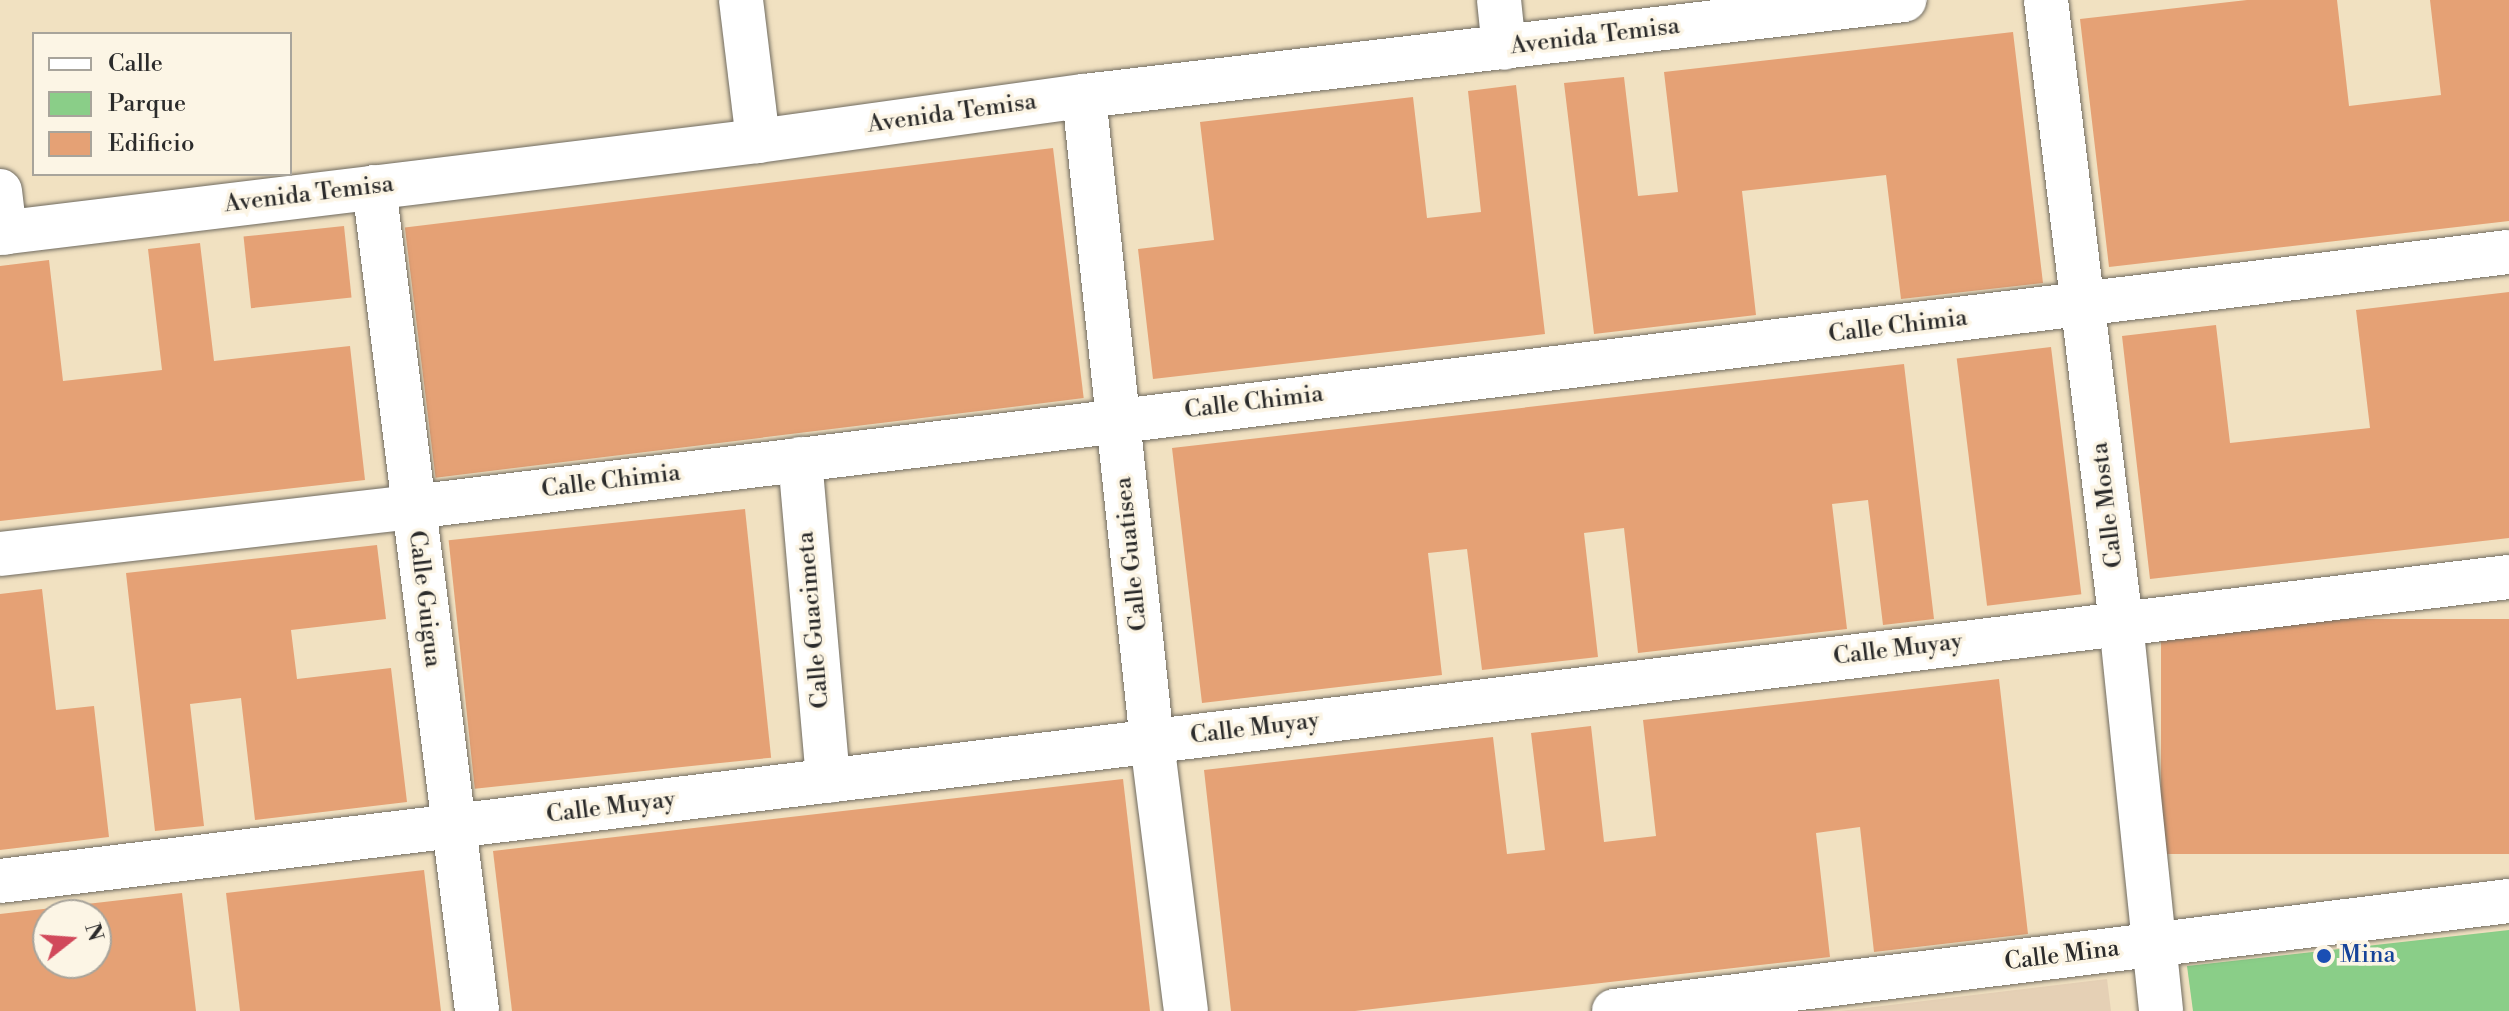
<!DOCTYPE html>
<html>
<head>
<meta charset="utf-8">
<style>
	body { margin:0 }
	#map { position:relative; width:2509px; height:1011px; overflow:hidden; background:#f1e1c1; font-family:"Libre Bodoni",serif }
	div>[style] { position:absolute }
	.built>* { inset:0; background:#e5d0b5 }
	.green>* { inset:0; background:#8ace88 }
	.building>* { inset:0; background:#e5a175; transform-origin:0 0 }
	.roads { filter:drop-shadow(0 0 2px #706b60) drop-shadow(0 0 2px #706b60) }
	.minor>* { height:44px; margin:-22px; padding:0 22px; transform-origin:22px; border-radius:22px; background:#fff }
	.dots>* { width:22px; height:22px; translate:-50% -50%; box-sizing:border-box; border:4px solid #fcf5e5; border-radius:50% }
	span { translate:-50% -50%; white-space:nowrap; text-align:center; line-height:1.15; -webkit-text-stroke:7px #fcf5e5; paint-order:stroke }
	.street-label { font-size:24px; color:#2b2b2b }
	.transit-label { font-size:24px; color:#164399 }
	.left { translate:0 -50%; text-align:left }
	.legend { position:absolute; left:32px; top:32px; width:260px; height:144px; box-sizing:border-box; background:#fcf5e5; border:2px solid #a8a49b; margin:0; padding:10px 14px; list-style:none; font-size:24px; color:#2b2b2b }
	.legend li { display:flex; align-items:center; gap:16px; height:40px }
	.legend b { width:40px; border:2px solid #a8a49b }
	.north { position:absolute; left:32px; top:899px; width:80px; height:80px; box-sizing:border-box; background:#fcf5e5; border:2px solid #a8a49b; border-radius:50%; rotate:73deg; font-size:22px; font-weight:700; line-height:32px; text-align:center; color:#2b2b2b }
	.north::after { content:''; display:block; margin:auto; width:28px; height:36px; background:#d1495b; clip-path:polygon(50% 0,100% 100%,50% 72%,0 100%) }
</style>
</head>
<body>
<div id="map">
	<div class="built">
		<div style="clip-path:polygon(2107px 979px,2111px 1011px,1840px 1011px)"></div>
	</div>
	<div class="green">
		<div style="clip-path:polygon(2509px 930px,2509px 1011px,2193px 1011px,2187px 966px)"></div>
	</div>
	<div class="building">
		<div style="clip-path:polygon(2247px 0,2337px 0,2349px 106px,2441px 95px,2430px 0,2509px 0,2509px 221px,2109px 267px,2080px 19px)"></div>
		<div style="clip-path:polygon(2013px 32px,2043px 283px,1901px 299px,1886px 175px,1742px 191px,1756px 315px,1594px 334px,1564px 83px,1624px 77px,1638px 196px,1678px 192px,1664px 72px)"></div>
		<div style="clip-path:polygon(1516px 85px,1545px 334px,1153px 379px,1138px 249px,1214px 240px,1200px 122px,1413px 97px,1427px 218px,1481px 212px,1468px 91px)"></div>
		<div style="left:1053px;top:148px;width:252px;height:653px;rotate:83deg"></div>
		<div style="left:344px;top:226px;width:72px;height:101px;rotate:84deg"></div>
		<div style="clip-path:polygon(200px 243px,214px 361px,350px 346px,365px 480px,0 521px,0 266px,49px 260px,63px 381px,162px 370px,148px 249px)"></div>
		<div style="clip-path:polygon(2509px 292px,2509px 538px,2150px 579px,2122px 336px,2216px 325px,2230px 443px,2370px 428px,2356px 310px)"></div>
		<div style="left:2051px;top:347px;width:249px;height:95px;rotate:83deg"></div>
		<div style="clip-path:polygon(1904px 364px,1934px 619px,1883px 625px,1868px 500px,1832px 504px,1847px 629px,1638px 653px,1624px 528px,1584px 533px,1598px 657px,1482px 670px,1467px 549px,1428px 553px,1442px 675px,1202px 703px,1172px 448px)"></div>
		<div style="left:745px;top:509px;width:250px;height:298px;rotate:84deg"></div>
		<div style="clip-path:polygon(377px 545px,386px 619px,291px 630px,297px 679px,391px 668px,407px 802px,255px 820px,241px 698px,190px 704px,204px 826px,155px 831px,126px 573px)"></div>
		<div style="clip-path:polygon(42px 589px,56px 710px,94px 706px,109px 837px,0 850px,0 594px)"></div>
		<div style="left:2509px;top:619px;width:235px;height:348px;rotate:90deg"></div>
		<div style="clip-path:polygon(1999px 679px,2028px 934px,1874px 952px,1860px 827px,1816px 833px,1830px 957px,1355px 1011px,1231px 1011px,1204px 770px,1493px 737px,1507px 854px,1545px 850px,1531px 733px,1591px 726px,1604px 842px,1656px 836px,1643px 720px)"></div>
		<div style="clip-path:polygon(1123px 779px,1150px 1011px,512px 1011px,493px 851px)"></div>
		<div style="clip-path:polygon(424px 870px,441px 1011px,240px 1011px,226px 893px)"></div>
		<div style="clip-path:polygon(evenodd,182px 893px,196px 1011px,0 1011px,0 914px,182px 893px,48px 915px,96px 915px,96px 963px,48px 963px,48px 915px)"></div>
	</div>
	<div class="roads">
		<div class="minor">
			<div style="left:741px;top:0;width:142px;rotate:83.1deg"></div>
			<div style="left:1499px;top:0;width:48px;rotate:84.1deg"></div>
			<div style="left:2046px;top:0;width:627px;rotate:83.14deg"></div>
			<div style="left:2121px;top:623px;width:390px;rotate:84.1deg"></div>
			<div style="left:1084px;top:96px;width:650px;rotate:83.99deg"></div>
			<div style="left:1152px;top:742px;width:271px;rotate:82.8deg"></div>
			<div style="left:374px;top:187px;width:830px;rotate:82.87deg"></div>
			<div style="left:0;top:191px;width:42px;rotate:83.2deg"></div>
			<div style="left:0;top:233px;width:764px;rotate:-6.92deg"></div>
			<div style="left:758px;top:141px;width:329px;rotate:-7.9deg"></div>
			<div style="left:1084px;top:96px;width:826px;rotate:-6.68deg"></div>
			<div style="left:800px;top:459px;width:323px;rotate:85deg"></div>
			<div style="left:0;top:554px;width:416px;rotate:-6.5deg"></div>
			<div style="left:413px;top:507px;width:2111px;rotate:-6.94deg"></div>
			<div style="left:0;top:881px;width:2527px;rotate:-6.91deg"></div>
			<div style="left:1614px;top:1011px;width:902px;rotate:-7.01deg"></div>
		</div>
	</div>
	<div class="dots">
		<div style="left:2324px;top:956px;background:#1a4fb4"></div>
	</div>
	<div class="street-label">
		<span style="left:1595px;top:37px;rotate:-7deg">Avenida Temisa</span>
		<span style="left:952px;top:114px;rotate:-8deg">Avenida Temisa</span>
		<span style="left:309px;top:195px;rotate:-7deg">Avenida Temisa</span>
		<span style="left:1898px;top:327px;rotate:-7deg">Calle Chimia</span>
		<span style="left:1254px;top:403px;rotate:-7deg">Calle Chimia</span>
		<span style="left:611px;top:482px;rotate:-7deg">Calle Chimia</span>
		<span style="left:2108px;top:505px;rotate:-97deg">Calle Mosta</span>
		<span style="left:1132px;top:554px;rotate:-96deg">Calle Guatisea</span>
		<span style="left:424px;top:599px;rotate:83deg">Calle Guigua</span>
		<span style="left:814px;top:620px;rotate:-95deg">Calle Guacimeta</span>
		<span style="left:1898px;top:650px;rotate:-7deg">Calle Muyay</span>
		<span style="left:1255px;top:729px;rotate:-7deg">Calle Muyay</span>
		<span style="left:611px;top:808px;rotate:-7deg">Calle Muyay</span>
		<span style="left:2062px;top:956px;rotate:-7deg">Calle Mina</span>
	</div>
	<div class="transit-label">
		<span class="left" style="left:2340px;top:956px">Mina</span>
	</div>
	<ul class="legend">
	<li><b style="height:10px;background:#fff"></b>Calle</li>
	<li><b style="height:22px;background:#8ace88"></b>Parque</li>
	<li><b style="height:22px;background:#e5a175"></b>Edificio</li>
	</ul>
	<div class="north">N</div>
</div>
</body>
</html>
